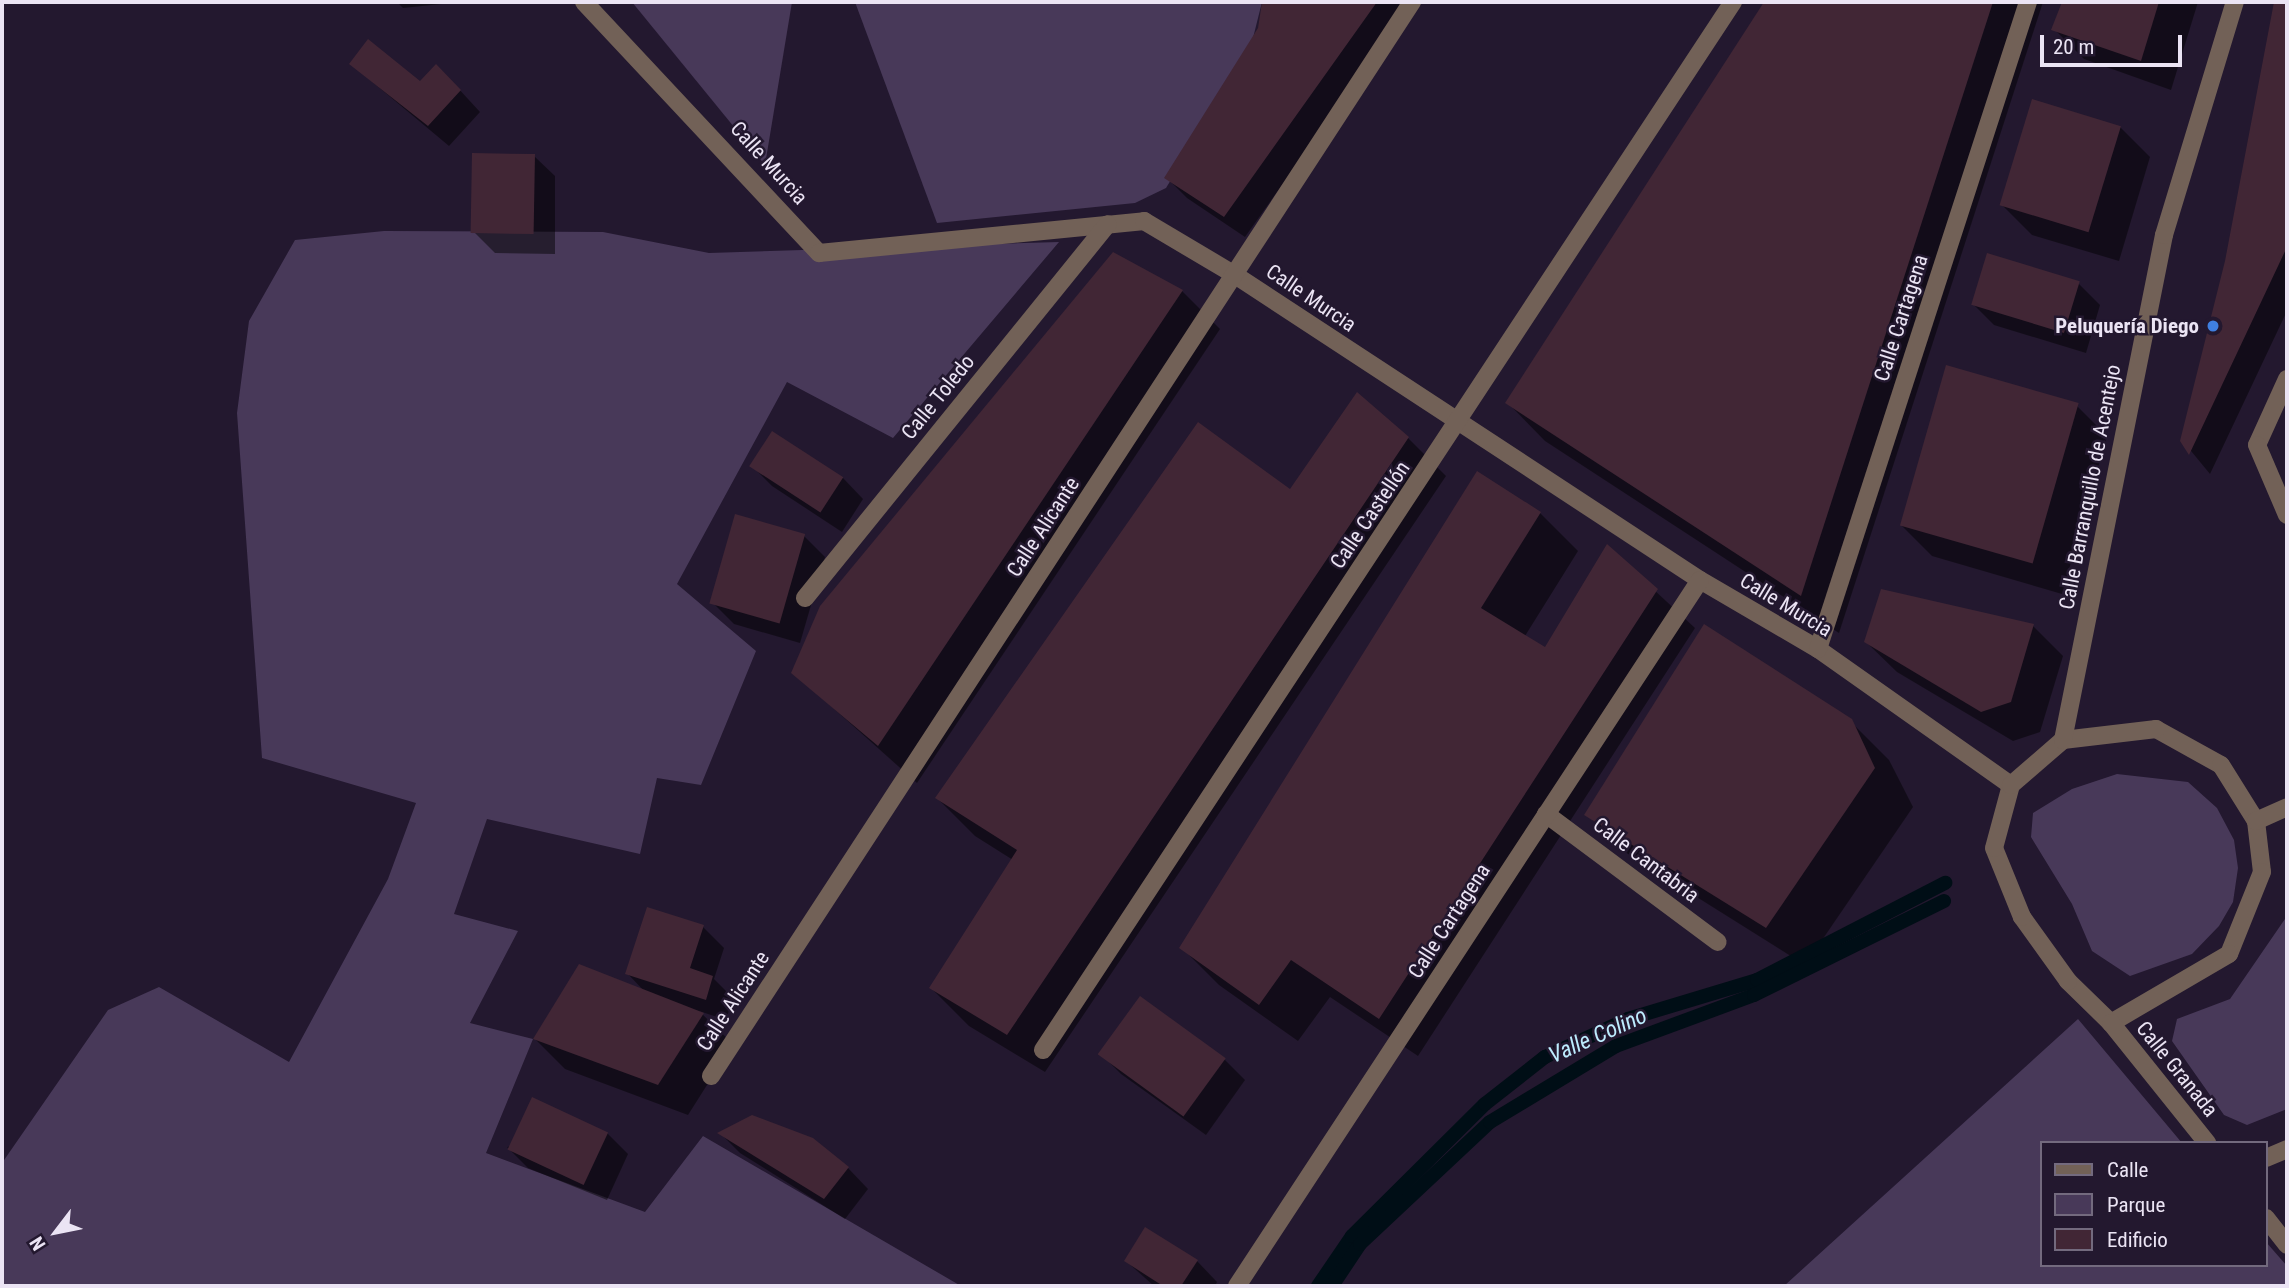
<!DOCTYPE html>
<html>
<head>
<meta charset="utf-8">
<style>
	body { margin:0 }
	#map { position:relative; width:2289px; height:1288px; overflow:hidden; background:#23182f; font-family:"Roboto Condensed",sans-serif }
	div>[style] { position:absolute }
	.green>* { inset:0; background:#483959 }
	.shadow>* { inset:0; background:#0007 }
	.stream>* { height:14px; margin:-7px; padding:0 7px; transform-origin:7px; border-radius:7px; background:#000e16 }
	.building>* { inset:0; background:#412635; transform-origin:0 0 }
	.street>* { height:18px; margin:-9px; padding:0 9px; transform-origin:9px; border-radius:9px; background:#726157 }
	.dots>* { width:19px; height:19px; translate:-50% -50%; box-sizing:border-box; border:4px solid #23182f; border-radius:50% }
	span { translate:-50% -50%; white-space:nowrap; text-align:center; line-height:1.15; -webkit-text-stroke:5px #23182f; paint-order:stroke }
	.street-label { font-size:21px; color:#ebe4f4 }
	.poi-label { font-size:21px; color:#ebe4f4; font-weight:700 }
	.right { translate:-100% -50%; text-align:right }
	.water-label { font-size:23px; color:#bdecfe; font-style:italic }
	.frame { position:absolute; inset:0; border:4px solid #ebe4f4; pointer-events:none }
	.legend { position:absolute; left:2040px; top:1141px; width:228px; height:126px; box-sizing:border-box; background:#23182f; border:2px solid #736a7e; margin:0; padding:9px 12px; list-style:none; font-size:21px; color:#ebe4f4 }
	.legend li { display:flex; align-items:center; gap:14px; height:35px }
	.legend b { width:35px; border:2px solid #736a7e }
	.north { position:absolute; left:21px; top:1197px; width:70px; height:70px; -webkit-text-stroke:5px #23182f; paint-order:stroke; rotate:238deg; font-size:19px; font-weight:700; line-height:28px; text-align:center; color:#ebe4f4 }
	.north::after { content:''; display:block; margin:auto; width:24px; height:32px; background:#ebe4f4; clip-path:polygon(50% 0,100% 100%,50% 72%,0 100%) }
	.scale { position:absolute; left:2040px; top:35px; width:142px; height:32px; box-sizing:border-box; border:4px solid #ebe4f4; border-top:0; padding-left:9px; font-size:21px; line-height:24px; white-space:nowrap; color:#ebe4f4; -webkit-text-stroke:5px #23182f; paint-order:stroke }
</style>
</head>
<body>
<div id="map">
	<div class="green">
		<div style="clip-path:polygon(632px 2px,792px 2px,765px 165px)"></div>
		<div style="clip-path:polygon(855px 2px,1262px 2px,1250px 50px,1166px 188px,1135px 203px,937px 223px)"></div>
		<div style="clip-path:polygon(384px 231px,603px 232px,709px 253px,1059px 242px,893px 438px,787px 382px,677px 584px,756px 651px,701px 785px,657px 778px,640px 854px,487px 819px,454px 914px,518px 931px,470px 1023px,533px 1039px,486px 1153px,645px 1212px,703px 1136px,961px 1286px,2px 1286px,2px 1163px,108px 1010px,159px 987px,289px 1062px,388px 879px,416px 803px,262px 758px,237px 413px,249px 321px,295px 240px)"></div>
		<div style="clip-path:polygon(2117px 774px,2188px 782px,2217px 808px,2234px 840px,2238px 868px,2233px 902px,2219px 926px,2192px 954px,2130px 976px,2092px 951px,2072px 904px,2031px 837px,2033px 813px,2072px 789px)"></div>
		<div style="clip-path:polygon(2287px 916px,2287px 1109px,2247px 1125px,2224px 1115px,2172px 1041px,2177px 1019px,2230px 999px)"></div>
		<div style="clip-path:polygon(2078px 1019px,2182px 1143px,2042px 1143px,2042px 1265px,2266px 1265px,2266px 1242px,2287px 1266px,2287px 1286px,1784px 1286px)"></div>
	</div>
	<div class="shadow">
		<div style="clip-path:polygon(397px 2px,461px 2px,403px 8px)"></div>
		<div style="clip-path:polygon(1264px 2px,1412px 2px,1245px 237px,1187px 198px,1167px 178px,1260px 29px)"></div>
		<div style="clip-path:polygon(1766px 2px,2043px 2px,1839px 633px,1545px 441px,1507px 402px)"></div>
		<div style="clip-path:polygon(2064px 2px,2198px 2px,2171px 90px,2084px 59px,2054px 29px)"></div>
		<div style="clip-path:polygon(2276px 2px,2287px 2px,2287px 311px,2210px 474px,2182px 440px,2227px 262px)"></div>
		<div style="clip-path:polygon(351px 64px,420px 83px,457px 87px,480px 112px,449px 146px)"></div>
		<div style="clip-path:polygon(2120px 127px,2150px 157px,2119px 261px,2032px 235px,2002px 205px)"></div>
		<div style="clip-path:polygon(534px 156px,555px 176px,555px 254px,495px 253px,474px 232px)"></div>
		<div style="clip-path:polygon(2079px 284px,2100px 305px,2086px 353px,1994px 325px,1973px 304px)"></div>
		<div style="clip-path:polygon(1182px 291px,1220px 329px,917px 783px,794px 673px)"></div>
		<div style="clip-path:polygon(2077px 406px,2107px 436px,2062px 594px,1932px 556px,1902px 526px)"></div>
		<div style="clip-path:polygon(1408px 438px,1446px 476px,1045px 1072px,969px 1026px,931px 988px,1013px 860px,975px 836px,937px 798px,1290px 492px)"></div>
		<div style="clip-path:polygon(752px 466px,843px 478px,863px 499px,842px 532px,772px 486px)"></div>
		<div style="clip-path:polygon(1540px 513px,1578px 551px,1525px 636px,1546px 649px,1608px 547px,1695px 628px,1418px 1056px,1330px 997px,1298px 1041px,1219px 985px,1181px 947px)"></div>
		<div style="clip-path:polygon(804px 536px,825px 557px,800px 643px,734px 624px,713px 603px)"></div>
		<div style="clip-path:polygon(2033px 626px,2063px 656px,2040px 732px,2013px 741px,1897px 672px,1866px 642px)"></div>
		<div style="clip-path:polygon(1850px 721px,1889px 760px,1913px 807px,1805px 965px,1625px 852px,1587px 814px)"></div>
		<div style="clip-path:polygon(703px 927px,724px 948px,714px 979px,733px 998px,726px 1020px,699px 1011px,733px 1044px,688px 1115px,565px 1069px,535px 1039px,645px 992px,627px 973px)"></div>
		<div style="clip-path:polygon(1101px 1054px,1225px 1060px,1245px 1080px,1206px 1135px,1121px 1074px)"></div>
		<div style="clip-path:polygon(607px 1133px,628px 1154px,607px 1200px,528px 1168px,507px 1147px)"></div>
		<div style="clip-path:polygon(720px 1133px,848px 1168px,868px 1189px,845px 1219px,740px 1153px)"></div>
		<div style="clip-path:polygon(1126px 1261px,1197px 1261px,1217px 1282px,1215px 1286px,1154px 1286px)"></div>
	</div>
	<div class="stream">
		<div style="left:1318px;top:1286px;width:60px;rotate:-55.8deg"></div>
		<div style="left:1352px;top:1236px;width:187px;rotate:-44.8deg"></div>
		<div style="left:1485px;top:1104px;width:76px;rotate:-38.1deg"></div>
		<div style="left:1545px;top:1057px;width:91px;rotate:-24.6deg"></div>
		<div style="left:1628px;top:1019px;width:135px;rotate:-16.8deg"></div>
		<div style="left:1757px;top:980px;width:212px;rotate:-27.3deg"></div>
		<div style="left:1332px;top:1286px;width:50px;rotate:-56.3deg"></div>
		<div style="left:1360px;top:1244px;width:178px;rotate:-43.2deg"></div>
		<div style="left:1490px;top:1122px;width:147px;rotate:-31.1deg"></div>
		<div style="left:1616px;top:1046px;width:147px;rotate:-20.3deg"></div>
		<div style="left:1754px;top:995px;width:212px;rotate:-26.3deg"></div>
	</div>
	<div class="building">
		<div style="clip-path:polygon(1262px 2px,1377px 2px,1224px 217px,1164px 178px,1258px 28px)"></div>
		<div style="clip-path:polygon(1764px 2px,1993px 2px,1801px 596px,1505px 403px)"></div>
		<div style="clip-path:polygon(2062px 2px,2159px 2px,2141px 61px,2051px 30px)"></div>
		<div style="clip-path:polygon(2274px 2px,2287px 2px,2287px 247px,2189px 455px,2180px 441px,2225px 261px)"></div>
		<div style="clip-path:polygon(368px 39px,420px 81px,436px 64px,461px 90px,428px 126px,349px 64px)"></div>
		<div style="left:2032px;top:99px;width:93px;height:111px;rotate:17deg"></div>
		<div style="left:472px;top:153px;width:63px;height:80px;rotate:1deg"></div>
		<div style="clip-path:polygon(1113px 252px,1183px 290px,878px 746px,791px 673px,820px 606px)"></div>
		<div style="left:1987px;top:253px;width:97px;height:54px;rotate:17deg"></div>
		<div style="left:1946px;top:365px;width:138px;height:167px;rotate:16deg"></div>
		<div style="clip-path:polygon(1357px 392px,1409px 437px,1007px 1035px,929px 988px,1017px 850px,935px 798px,1198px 422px,1290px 489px)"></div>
		<div style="left:772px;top:431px;width:85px;height:42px;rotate:33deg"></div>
		<div style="clip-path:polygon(1477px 471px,1541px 512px,1481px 608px,1545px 647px,1607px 544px,1658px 589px,1379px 1019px,1291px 960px,1259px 1005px,1179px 948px)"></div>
		<div style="left:735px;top:514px;width:73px;height:93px;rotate:16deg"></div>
		<div style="clip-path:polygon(1881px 589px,2034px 624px,2011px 702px,1981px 712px,1864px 642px)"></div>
		<div style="clip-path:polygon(1704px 624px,1852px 719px,1875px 768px,1766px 928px,1584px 815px)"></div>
		<div style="clip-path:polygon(647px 907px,704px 925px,690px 968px,713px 976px,706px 1000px,625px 974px)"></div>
		<div style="clip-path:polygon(579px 964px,704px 1013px,658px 1085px,533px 1039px)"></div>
		<div style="left:1140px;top:996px;width:106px;height:72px;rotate:36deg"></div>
		<div style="left:532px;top:1097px;width:84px;height:58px;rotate:25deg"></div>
		<div style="clip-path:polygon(752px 1115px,813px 1138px,849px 1167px,824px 1199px,717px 1133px)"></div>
		<div style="clip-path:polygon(1145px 1227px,1198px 1260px,1181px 1286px,1163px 1286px,1124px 1261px)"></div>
	</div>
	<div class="street">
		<div style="left:584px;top:2px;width:344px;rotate:46.9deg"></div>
		<div style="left:819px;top:253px;width:327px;rotate:-5.6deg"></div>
		<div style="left:1144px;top:221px;width:106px;rotate:30.7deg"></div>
		<div style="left:1235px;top:275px;width:556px;rotate:33.26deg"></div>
		<div style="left:1700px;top:580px;width:137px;rotate:30.3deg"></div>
		<div style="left:1818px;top:649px;width:236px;rotate:35.2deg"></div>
		<div style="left:2287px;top:379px;width:72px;rotate:114.4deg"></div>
		<div style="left:2257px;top:445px;width:76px;rotate:66.8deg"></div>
		<div style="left:805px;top:598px;width:481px;rotate:-51deg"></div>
		<div style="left:1818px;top:649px;width:680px;rotate:-72.02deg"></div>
		<div style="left:2156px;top:729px;width:74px;rotate:29deg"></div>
		<div style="left:2221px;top:765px;width:66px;rotate:58deg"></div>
		<div style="left:2256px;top:821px;width:51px;rotate:83.3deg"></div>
		<div style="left:2262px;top:872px;width:88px;rotate:111.9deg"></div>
		<div style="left:2229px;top:954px;width:137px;rotate:149.7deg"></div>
		<div style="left:2111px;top:1023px;width:60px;rotate:-135.7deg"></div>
		<div style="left:2068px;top:981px;width:79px;rotate:-125.7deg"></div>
		<div style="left:2022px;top:917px;width:74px;rotate:-112.1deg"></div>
		<div style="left:1994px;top:848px;width:65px;rotate:-74.9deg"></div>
		<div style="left:2011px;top:785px;width:69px;rotate:-40.9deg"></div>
		<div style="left:2063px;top:740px;width:94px;rotate:-6.7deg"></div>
		<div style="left:2063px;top:740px;width:515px;rotate:-78.69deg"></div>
		<div style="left:2164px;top:235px;width:244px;rotate:-73.1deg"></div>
		<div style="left:1546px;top:814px;width:214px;rotate:36.7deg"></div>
		<div style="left:2256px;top:821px;width:34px;rotate:-24deg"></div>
		<div style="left:2111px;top:1023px;width:154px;rotate:51.3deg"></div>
		<div style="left:1043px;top:1050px;width:1255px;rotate:-56.64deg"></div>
		<div style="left:711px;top:1076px;width:1283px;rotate:-56.87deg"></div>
		<div style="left:2266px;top:1158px;width:23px;rotate:-23deg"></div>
		<div style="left:2266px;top:1218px;width:34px;rotate:52deg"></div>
		<div style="left:1237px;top:1286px;width:844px;rotate:-56.74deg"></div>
	</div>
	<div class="dots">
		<div style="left:2213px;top:326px;background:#3f7fe0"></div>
	</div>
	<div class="street-label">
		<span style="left:769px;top:163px;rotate:48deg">Calle Murcia</span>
		<span style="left:1311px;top:298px;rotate:34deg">Calle Murcia</span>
		<span style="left:1901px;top:318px;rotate:-72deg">Calle Cartagena</span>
		<span style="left:938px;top:397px;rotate:-51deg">Calle Toledo</span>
		<span style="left:2090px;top:487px;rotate:-79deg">Calle Barranquillo de Acentejo</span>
		<span style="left:1370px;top:515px;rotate:-56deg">Calle Castellón</span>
		<span style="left:1043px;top:527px;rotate:-57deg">Calle Alicante</span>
		<span style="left:1786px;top:605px;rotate:31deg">Calle Murcia</span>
		<span style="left:1646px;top:860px;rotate:37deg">Calle Cantabria</span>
		<span style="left:1449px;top:921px;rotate:-57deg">Calle Cartagena</span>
		<span style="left:733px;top:1001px;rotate:-57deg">Calle Alicante</span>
		<span style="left:2177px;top:1069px;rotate:51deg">Calle Granada</span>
	</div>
	<div class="poi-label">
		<span class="right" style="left:2199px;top:326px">Peluquería Diego</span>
	</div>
	<div class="water-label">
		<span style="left:1598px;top:1036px;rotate:-24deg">Valle Colino</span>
	</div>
	<div class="frame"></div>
	<ul class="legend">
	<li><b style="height:9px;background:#726157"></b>Calle</li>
	<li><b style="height:19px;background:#483959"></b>Parque</li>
	<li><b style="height:19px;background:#412635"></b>Edificio</li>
	</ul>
	<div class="north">N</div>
	<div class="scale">20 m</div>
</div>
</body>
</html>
